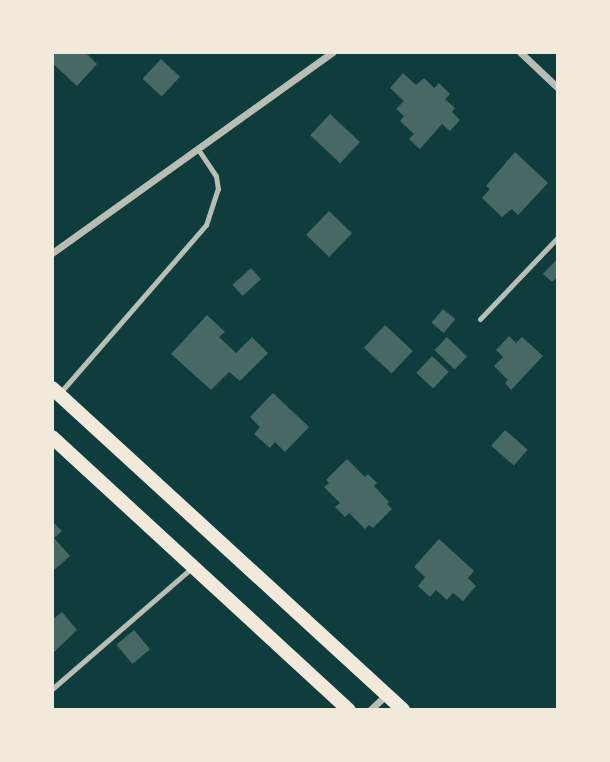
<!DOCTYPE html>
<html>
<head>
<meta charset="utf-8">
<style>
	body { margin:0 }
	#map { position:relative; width:610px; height:762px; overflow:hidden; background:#0f3d3e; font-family:Figtree,sans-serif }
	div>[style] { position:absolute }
	.building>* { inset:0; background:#486865; transform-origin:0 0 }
	.service>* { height:5px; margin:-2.5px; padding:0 2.5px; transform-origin:2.5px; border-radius:2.5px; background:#b8beb3 }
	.minor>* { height:7px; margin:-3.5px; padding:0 3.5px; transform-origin:3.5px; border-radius:3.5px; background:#b8beb3 }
	.secondary>* { height:14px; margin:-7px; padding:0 7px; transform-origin:7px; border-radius:7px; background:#f1e9da }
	span { translate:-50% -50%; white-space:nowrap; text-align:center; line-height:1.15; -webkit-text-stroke:7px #f1e9da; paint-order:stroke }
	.frame { position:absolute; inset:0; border:54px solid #f1e9da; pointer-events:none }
</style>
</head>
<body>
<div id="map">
	<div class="building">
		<div style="clip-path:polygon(52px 52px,85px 52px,97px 64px,77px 86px,52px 63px)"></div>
		<div style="left:161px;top:59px;width:26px;height:27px;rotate:43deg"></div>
		<div style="clip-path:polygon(403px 73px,416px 85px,424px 78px,434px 88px,439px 83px,450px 94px,445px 99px,455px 108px,452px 112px,460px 120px,450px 131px,442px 124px,420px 149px,409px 139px,414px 134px,400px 121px,404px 116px,396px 109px,404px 101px,390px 88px)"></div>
		<div style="left:330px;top:114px;width:41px;height:29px;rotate:43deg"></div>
		<div style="clip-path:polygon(515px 152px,548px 183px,518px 215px,512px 209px,502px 217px,482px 198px,490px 189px,486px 186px)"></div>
		<div style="left:329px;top:211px;width:32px;height:33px;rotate:44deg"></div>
		<div style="clip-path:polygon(558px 258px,558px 277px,552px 282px,543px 274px)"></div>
		<div style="left:251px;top:268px;width:15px;height:25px;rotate:48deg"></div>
		<div style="left:443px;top:309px;width:16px;height:18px;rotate:40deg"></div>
		<div style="clip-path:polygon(207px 315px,225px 332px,219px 337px,236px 353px,252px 337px,268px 353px,240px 381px,229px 372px,211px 390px,171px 354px)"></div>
		<div style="left:385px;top:325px;width:38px;height:31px;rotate:43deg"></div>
		<div style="clip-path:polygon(509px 336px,516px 343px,522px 337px,543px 356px,511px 390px,505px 383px,508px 380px,494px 366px,503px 357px,496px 350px)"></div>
		<div style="left:447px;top:337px;width:28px;height:18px;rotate:44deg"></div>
		<div style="left:432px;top:356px;width:23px;height:23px;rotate:43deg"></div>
		<div style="clip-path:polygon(273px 393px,309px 427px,285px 452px,275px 442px,270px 448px,254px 434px,260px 427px,250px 417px)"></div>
		<div style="left:505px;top:430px;width:30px;height:21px;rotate:41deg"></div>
		<div style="clip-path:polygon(347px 459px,365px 477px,368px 474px,377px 483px,374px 486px,389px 502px,387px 504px,392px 509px,373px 528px,369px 525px,365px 529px,349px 513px,345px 517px,335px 507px,340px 503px,324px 487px,329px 483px,326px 480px)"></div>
		<div style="clip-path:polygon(52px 521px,62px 531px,54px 538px,70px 556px,52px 572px)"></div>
		<div style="clip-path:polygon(439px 539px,474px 571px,468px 578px,476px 586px,463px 601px,453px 593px,447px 600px,436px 590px,430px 597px,418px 586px,425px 577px,414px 567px)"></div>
		<div style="clip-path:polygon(62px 612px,77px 630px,52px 654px,52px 620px)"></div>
		<div style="left:134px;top:630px;width:25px;height:23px;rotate:50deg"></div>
	</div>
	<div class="service">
		<div style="left:480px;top:319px;width:113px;rotate:-46.4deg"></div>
		<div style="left:59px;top:394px;width:224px;rotate:-49deg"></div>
		<div style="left:206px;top:225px;width:38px;rotate:-72deg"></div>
		<div style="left:218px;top:189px;width:13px;rotate:-99deg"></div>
		<div style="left:216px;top:176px;width:32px;rotate:-124deg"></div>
		<div style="left:52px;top:689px;width:186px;rotate:-40.9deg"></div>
	</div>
	<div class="minor">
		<div style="left:520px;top:52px;width:52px;rotate:43.5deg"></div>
		<div style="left:52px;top:253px;width:345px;rotate:-35.6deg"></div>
		<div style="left:370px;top:710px;width:22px;rotate:-43deg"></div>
	</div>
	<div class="secondary">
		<div style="left:52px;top:388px;width:476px;rotate:42.5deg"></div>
		<div style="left:52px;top:437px;width:403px;rotate:42.6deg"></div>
	</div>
	<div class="frame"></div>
</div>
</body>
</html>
